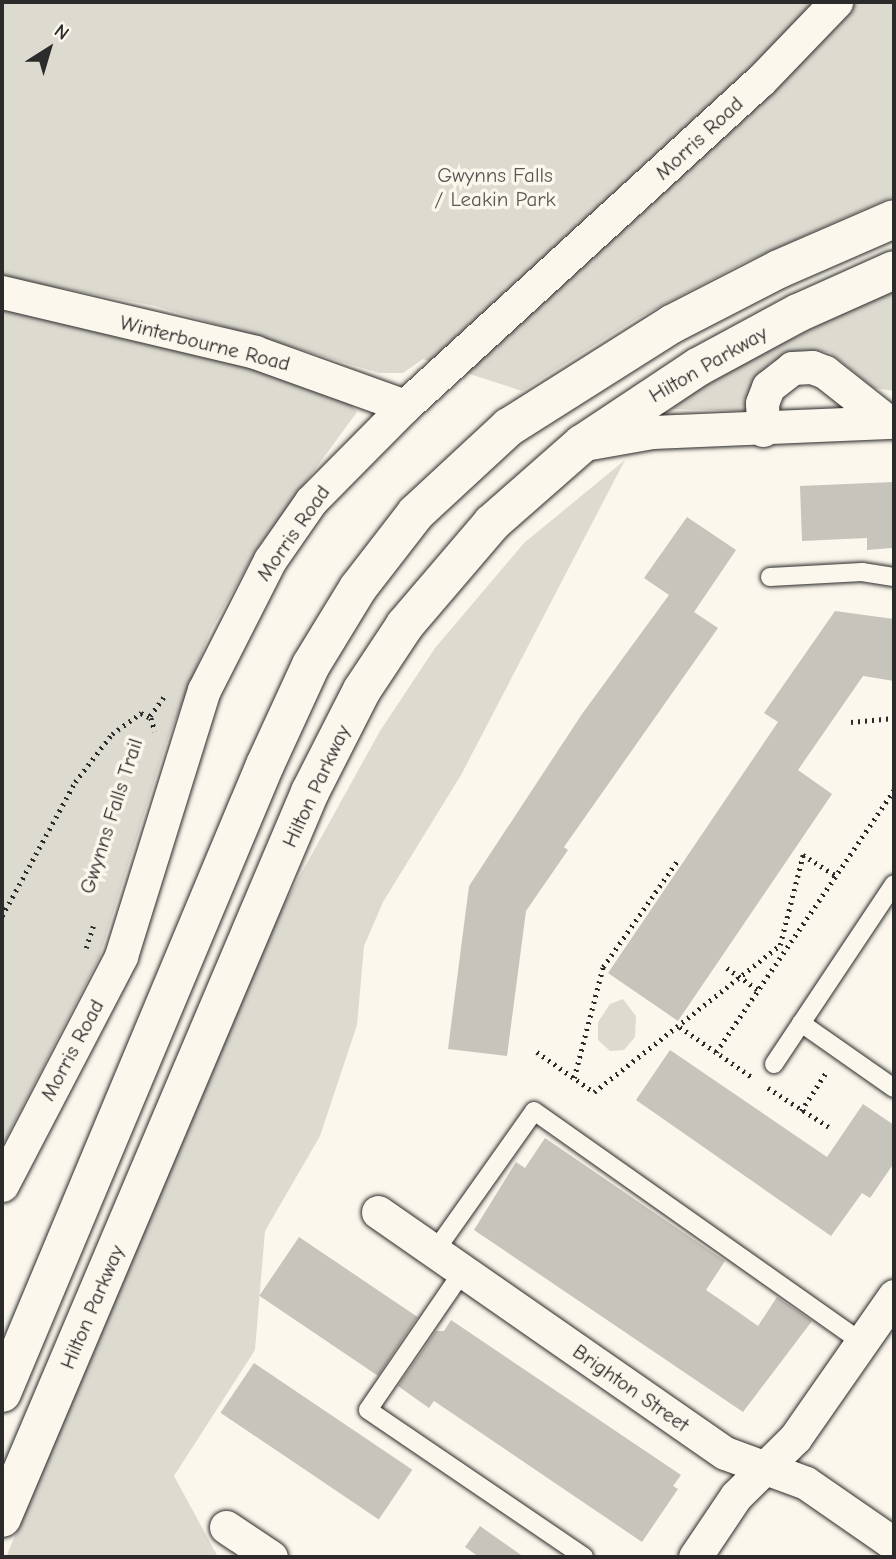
<!DOCTYPE html>
<html>
<head>
<meta charset="utf-8">
<style>
	body { margin:0 }
	#map { position:relative; width:896px; height:1559px; overflow:hidden; background:#fbf7ec; font-family:"Comic Neue",sans-serif }
	div>[style] { position:absolute }
	.green>* { inset:0; background:#dddad0 }
	.building>* { inset:0; background:#c7c4bc; transform-origin:0 0 }
	.path>* { height:4.5px; margin-top:-2.25px; transform-origin:0; background:repeating-linear-gradient(90deg,#2b2b2b 0 2px,transparent 0 7px) }
	.roads { filter:drop-shadow(0 0 2px #2b2b2b) drop-shadow(0 0 2px #2b2b2b) }
	.service>* { height:18px; margin:-9px; padding:0 9px; transform-origin:9px; border-radius:9px; background:#fbf7ec }
	.minor>* { height:33px; margin:-16.5px; padding:0 16.5px; transform-origin:16.5px; border-radius:16.5px; background:#fbf7ec }
	.primary>* { height:38px; margin:-19px; padding:0 19px; transform-origin:19px; border-radius:19px; background:#fbf7ec }
	span { translate:-50% -50%; white-space:nowrap; text-align:center; line-height:1.15; -webkit-text-stroke:7px #fbf7ec; paint-order:stroke }
	.street-label { font-size:21px; color:#2b2b2b }
	.park-label { font-size:21px; color:#585754 }
	.frame { position:absolute; inset:0; border:4px solid #2b2b2b; pointer-events:none }
	.north { position:absolute; left:14px; top:14px; width:70px; height:70px; -webkit-text-stroke:5px #fbf7ec; paint-order:stroke; rotate:37deg; font-size:19px; font-weight:700; line-height:28px; text-align:center; color:#2b2b2b }
	.north::after { content:''; display:block; margin:auto; width:24px; height:32px; background:#2b2b2b; clip-path:polygon(50% 0,100% 100%,50% 72%,0 100%) }
</style>
</head>
<body>
<div id="map">
	<div class="green">
		<div style="clip-path:polygon(2px 2px,894px 2px,894px 196px,743px 263px,636px 319px,522px 391px,423px 359px,403px 373px,379px 373px,155px 306px,2px 277px)"></div>
		<div style="clip-path:polygon(894px 289px,894px 391px,874px 388px,829px 352px,803px 350px,769px 364px,746px 411px,671px 409px,720px 373px)"></div>
		<div style="clip-path:polygon(2px 300px,280px 371px,343px 395px,357px 412px,258px 547px,211px 630px,167px 741px,99px 958px,2px 1146px)"></div>
		<div style="clip-path:polygon(625px 460px,461px 775px,383px 902px,364px 946px,357px 1025px,320px 1136px,265px 1231px,255px 1350px,174px 1476px,218px 1557px,6px 1557px,282px 908px,380px 731px,435px 648px,524px 543px)"></div>
		<div style="clip-path:polygon(623px 999px,636px 1016px,635px 1037px,624px 1050px,610px 1051px,598px 1040px,598px 1022px,610px 1004px)"></div>
	</div>
	<div class="building">
		<div style="clip-path:polygon(893px 482px,892px 548px,867px 550px,867px 538px,802px 541px,800px 486px)"></div>
		<div style="clip-path:polygon(687px 517px,736px 550px,694px 612px,718px 628px,564px 847px,568px 850px,526px 911px,507px 1056px,448px 1049px,469px 886px,582px 714px,669px 595px,644px 578px)"></div>
		<div style="clip-path:polygon(835px 611px,894px 619px,894px 681px,863px 676px,798px 770px,832px 794px,678px 1021px,608px 973px,778px 722px,764px 713px)"></div>
		<div style="clip-path:polygon(670px 1050px,827px 1157px,863px 1104px,894px 1125px,894px 1163px,870px 1198px,862px 1193px,831px 1236px,636px 1100px)"></div>
		<div style="clip-path:polygon(545px 1138px,725px 1261px,706px 1290px,731px 1307px,758px 1326px,777px 1297px,812px 1321px,743px 1412px,474px 1230px,516px 1162px,525px 1168px)"></div>
		<div style="left:299px;top:1237px;width:143px;height:71px;rotate:34deg"></div>
		<div style="clip-path:polygon(451px 1320px,681px 1475px,673px 1486px,678px 1489px,642px 1542px,434px 1401px,429px 1408px,398px 1386px,436px 1331px,444px 1331px)"></div>
		<div style="left:254px;top:1363px;width:191px;height:60px;rotate:34deg"></div>
		<div style="clip-path:polygon(480px 1526px,524px 1557px,479px 1557px,465px 1547px)"></div>
	</div>
	<div class="path">
		<div style="left:150px;top:716px;width:27px;rotate:-54deg"></div>
		<div style="left:851px;top:722px;width:43px;rotate:-5.3deg"></div>
		<div style="left:2px;top:916px;width:153px;rotate:-61.4deg"></div>
		<div style="left:75px;top:782px;width:61px;rotate:-52.4deg"></div>
		<div style="left:112px;top:734px;width:36px;rotate:-36deg"></div>
		<div style="left:141px;top:713px;width:11px;rotate:27deg"></div>
		<div style="left:151px;top:718px;width:14px;rotate:73deg"></div>
		<div style="left:86px;top:948px;width:23px;rotate:-72deg"></div>
		<div style="left:727px;top:968px;width:38px;rotate:35deg"></div>
		<div style="left:680px;top:1027px;width:88px;rotate:34.8deg"></div>
		<div style="left:537px;top:1052px;width:70px;rotate:35.1deg"></div>
		<div style="left:594px;top:1092px;width:237px;rotate:-38.3deg"></div>
		<div style="left:780px;top:945px;width:93px;rotate:-75.7deg"></div>
		<div style="left:803px;top:855px;width:39px;rotate:32deg"></div>
		<div style="left:716px;top:1052px;width:317px;rotate:-55.8deg"></div>
		<div style="left:574px;top:1078px;width:115px;rotate:-75.4deg"></div>
		<div style="left:603px;top:967px;width:131px;rotate:-55deg"></div>
		<div style="left:768px;top:1088px;width:72px;rotate:32.6deg"></div>
		<div style="left:801px;top:1111px;width:48px;rotate:-57deg"></div>
	</div>
	<div class="roads">
		<div class="service">
			<div style="left:770px;top:577px;width:92px;rotate:-3.1deg"></div>
			<div style="left:862px;top:572px;width:32px;rotate:9deg"></div>
			<div style="left:801px;top:1023px;width:113px;rotate:35deg"></div>
			<div style="left:774px;top:1064px;width:216px;rotate:-56.3deg"></div>
			<div style="left:435px;top:1251px;width:171px;rotate:-54.7deg"></div>
			<div style="left:534px;top:1111px;width:400px;rotate:35.2deg"></div>
			<div style="left:463px;top:1271px;width:168px;rotate:124.4deg"></div>
			<div style="left:368px;top:1410px;width:261px;rotate:34.2deg"></div>
		</div>
		<div class="minor">
			<div style="left:2px;top:292px;width:260px;rotate:13.3deg"></div>
			<div style="left:255px;top:352px;width:159px;rotate:19.8deg"></div>
			<div style="left:763px;top:430px;width:27px;rotate:-92deg"></div>
			<div style="left:762px;top:403px;width:17px;rotate:-69deg"></div>
			<div style="left:768px;top:387px;width:31px;rotate:-38deg"></div>
			<div style="left:792px;top:368px;width:20px;rotate:-3deg"></div>
			<div style="left:812px;top:367px;width:14px;rotate:21deg"></div>
			<div style="left:825px;top:372px;width:79px;rotate:38.3deg"></div>
			<div style="left:590px;top:443px;width:63px;rotate:-10.1deg"></div>
			<div style="left:652px;top:432px;width:242px;rotate:-2.4deg"></div>
			<div style="left:2px;top:1185px;width:258px;rotate:-62.5deg"></div>
			<div style="left:121px;top:956px;width:279px;rotate:-72.7deg"></div>
			<div style="left:204px;top:690px;width:146px;rotate:-63.1deg"></div>
			<div style="left:270px;top:560px;width:72px;rotate:-55.2deg"></div>
			<div style="left:311px;top:501px;width:134px;rotate:-45.3deg"></div>
			<div style="left:405px;top:406px;width:481px;rotate:-42.5deg"></div>
			<div style="left:760px;top:81px;width:110px;rotate:-46.1deg"></div>
			<div style="left:378px;top:1212px;width:422px;rotate:34.8deg"></div>
			<div style="left:725px;top:1453px;width:86px;rotate:20.3deg"></div>
			<div style="left:806px;top:1483px;width:107px;rotate:34.7deg"></div>
			<div style="left:226px;top:1527px;width:54px;rotate:33.7deg"></div>
			<div style="left:695px;top:1557px;width:73px;rotate:-56.1deg"></div>
			<div style="left:736px;top:1496px;width:83px;rotate:-44.5deg"></div>
			<div style="left:795px;top:1438px;width:173px;rotate:-55.1deg"></div>
		</div>
		<div class="primary">
			<div style="left:2px;top:1393px;width:681px;rotate:-67.28deg"></div>
			<div style="left:265px;top:765px;width:110px;rotate:-65.3deg"></div>
			<div style="left:311px;top:665px;width:90px;rotate:-58.6deg"></div>
			<div style="left:358px;top:588px;width:95px;rotate:-52.3deg"></div>
			<div style="left:416px;top:513px;width:127px;rotate:-42.8deg"></div>
			<div style="left:509px;top:427px;width:193px;rotate:-32.3deg"></div>
			<div style="left:672px;top:324px;width:120px;rotate:-27.2deg"></div>
			<div style="left:779px;top:269px;width:125px;rotate:-23.5deg"></div>
			<div style="left:2px;top:1518px;width:789px;rotate:-67.01deg"></div>
			<div style="left:310px;top:792px;width:114px;rotate:-63deg"></div>
			<div style="left:362px;top:690px;width:78px;rotate:-56.5deg"></div>
			<div style="left:405px;top:625px;width:134px;rotate:-49.5deg"></div>
			<div style="left:492px;top:523px;width:120px;rotate:-41.3deg"></div>
			<div style="left:582px;top:444px;width:139px;rotate:-33.6deg"></div>
			<div style="left:698px;top:367px;width:114px;rotate:-28.4deg"></div>
			<div style="left:798px;top:313px;width:105px;rotate:-24.1deg"></div>
		</div>
	</div>
	<div class="street-label">
		<span style="left:699px;top:138px;rotate:-43deg">Morris Road</span>
		<span style="left:205px;top:343px;rotate:14deg">Winterbourne Road</span>
		<span style="left:708px;top:364px;rotate:-30deg">Hilton Parkway</span>
		<span style="left:293px;top:533px;rotate:-55deg">Morris Road</span>
		<span style="left:316px;top:786px;rotate:-65deg">Hilton Parkway</span>
		<span style="left:111px;top:816px;rotate:-72deg">Gwynns Falls Trail</span>
		<span style="left:72px;top:1050px;rotate:-62deg">Morris Road</span>
		<span style="left:92px;top:1307px;rotate:-67deg">Hilton Parkway</span>
		<span style="left:631px;top:1388px;rotate:35deg">Brighton Street</span>
	</div>
	<div class="park-label">
		<span style="left:495px;top:187px">Gwynns Falls<br>/ Leakin Park</span>
	</div>
	<div class="frame"></div>
	<div class="north">N</div>
</div>
</body>
</html>
